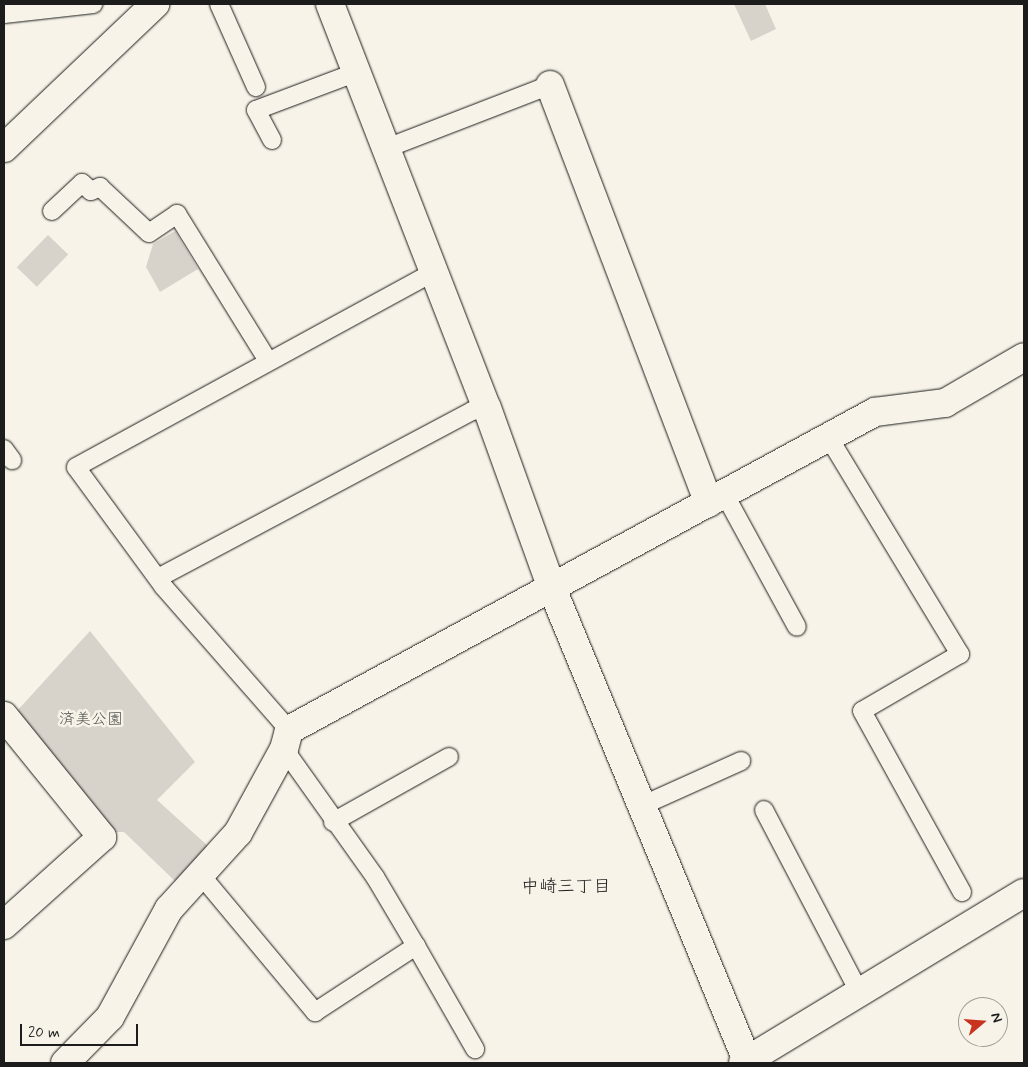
<!DOCTYPE html>
<html>
<head>
<meta charset="utf-8">
<style>
	body { margin:0 }
	#map { position:relative; width:1028px; height:1067px; overflow:hidden; background:#f7f3e8; font-family:Mynerve,"Klee One",sans-serif }
	div>[style] { position:absolute }
	.green>* { inset:0; background:#d7d3cb; transform-origin:0 0 }
	.roads { filter:drop-shadow(0 0 1px #1c1c1c) drop-shadow(0 0 1px #1c1c1c) }
	.lane>* { height:18px; margin:-9px; padding:0 9px; transform-origin:9px; border-radius:9px; background:#f7f3e8 }
	.street>* { height:28px; margin:-14px; padding:0 14px; transform-origin:14px; border-radius:14px; background:#f7f3e8 }
	.secondary>* { height:28px; margin:-14px; padding:0 14px; transform-origin:14px; border-radius:14px; background:#f7f3e8 }
	span { translate:-50% -50%; white-space:nowrap; text-align:center; line-height:1.15; -webkit-text-stroke:5px #f7f3e8; paint-order:stroke }
	.park-label { font-size:16px; color:#545351 }
	.neighbourhood-label { font-size:18px; color:#1c1c1c }
	.frame { position:absolute; inset:0; border:5px solid #1c1c1c; pointer-events:none }
	.north { position:absolute; left:958px; top:997px; width:50px; height:50px; box-sizing:border-box; background:#f7f3e8; border:1px solid #9f9d96; border-radius:50%; rotate:72deg; font-size:14px; font-weight:700; line-height:20px; text-align:center; color:#1c1c1c }
	.north::after { content:''; display:block; margin:auto; width:18px; height:22px; background:#c8321e; clip-path:polygon(50% 0,100% 100%,50% 72%,0 100%) }
	.scale { position:absolute; left:20px; top:1024px; width:118px; height:22px; box-sizing:border-box; border:2px solid #1c1c1c; border-top:0; padding-left:6px; font-size:15px; line-height:18px; white-space:nowrap; color:#1c1c1c; -webkit-text-stroke:4px #f7f3e8; paint-order:stroke }
</style>
</head>
<body>
<div id="map">
	<div class="green">
		<div style="clip-path:polygon(734px 4px,765px 4px,776px 29px,751px 41px)"></div>
		<div style="clip-path:polygon(175px 231px,198px 269px,160px 292px,146px 267px,153px 244px)"></div>
		<div style="left:48px;top:235px;width:28px;height:45px;rotate:44deg"></div>
		<div style="clip-path:polygon(90px 631px,195px 762px,157px 800px,208px 846px,177px 883px,124px 832px,111px 832px,16px 712px)"></div>
	</div>
	<div class="roads">
		<div class="lane">
			<div style="left:219px;top:4px;width:91px;rotate:66deg"></div>
			<div style="left:4px;top:14px;width:90px;rotate:-6.4deg"></div>
			<div style="left:272px;top:140px;width:34px;rotate:-118deg"></div>
			<div style="left:256px;top:110px;width:108px;rotate:-20.6deg"></div>
			<div style="left:387px;top:148px;width:175px;rotate:-21.1deg"></div>
			<div style="left:52px;top:211px;width:41px;rotate:-43deg"></div>
			<div style="left:82px;top:183px;width:12px;rotate:42deg"></div>
			<div style="left:91px;top:191px;width:10px;rotate:-24deg"></div>
			<div style="left:100px;top:187px;width:67px;rotate:43.2deg"></div>
			<div style="left:149px;top:233px;width:34px;rotate:-34deg"></div>
			<div style="left:177px;top:214px;width:173px;rotate:58.2deg"></div>
			<div style="left:829px;top:438px;width:253px;rotate:58.8deg"></div>
			<div style="left:960px;top:654px;width:113px;rotate:149.8deg"></div>
			<div style="left:862px;top:711px;width:207px;rotate:61.1deg"></div>
			<div style="left:4px;top:449px;width:14px;rotate:54deg"></div>
			<div style="left:725px;top:495px;width:150px;rotate:61.4deg"></div>
			<div style="left:158px;top:578px;width:356px;rotate:-28deg"></div>
			<div style="left:472px;top:411px;width:15px;rotate:-11deg"></div>
			<div style="left:289px;top:730px;width:191px;rotate:-131.2deg"></div>
			<div style="left:163px;top:586px;width:147px;rotate:-126.2deg"></div>
			<div style="left:76px;top:467px;width:408px;rotate:-28.6deg"></div>
			<div style="left:641px;top:806px;width:110px;rotate:-24.2deg"></div>
			<div style="left:764px;top:810px;width:205px;rotate:62.4deg"></div>
			<div style="left:333px;top:822px;width:133px;rotate:-29.3deg"></div>
			<div style="left:200px;top:874px;width:180px;rotate:50.2deg"></div>
			<div style="left:315px;top:1012px;width:121px;rotate:-33.2deg"></div>
			<div style="left:416px;top:946px;width:80px;rotate:-120.7deg"></div>
			<div style="left:375px;top:877px;width:157px;rotate:-125.4deg"></div>
			<div style="left:416px;top:946px;width:119px;rotate:60.2deg"></div>
		</div>
		<div class="street">
			<div style="left:330px;top:4px;width:433px;rotate:68.8deg"></div>
			<div style="left:487px;top:408px;width:189px;rotate:70.2deg"></div>
			<div style="left:551px;top:586px;width:516px;rotate:67.56deg"></div>
			<div style="left:550px;top:85px;width:447px;rotate:69.2deg"></div>
			<div style="left:4px;top:148px;width:209px;rotate:-43.6deg"></div>
			<div style="left:4px;top:716px;width:156px;rotate:51deg"></div>
			<div style="left:102px;top:837px;width:132px;rotate:138.1deg"></div>
			<div style="left:65px;top:1063px;width:64px;rotate:-45.6deg"></div>
			<div style="left:110px;top:1017px;width:123px;rotate:-61.4deg"></div>
			<div style="left:169px;top:909px;width:103px;rotate:-47.8deg"></div>
			<div style="left:238px;top:833px;width:96px;rotate:-61.3deg"></div>
			<div style="left:284px;top:749px;width:20px;rotate:-75deg"></div>
			<div style="left:289px;top:730px;width:667px;rotate:-28.49deg"></div>
			<div style="left:875px;top:412px;width:71px;rotate:-7.3deg"></div>
			<div style="left:945px;top:403px;width:91px;rotate:-30.2deg"></div>
		</div>
		<div class="secondary">
			<div style="left:743px;top:1063px;width:328px;rotate:-31.2deg"></div>
		</div>
	</div>
	<div class="park-label">
		<span style="left:91px;top:720px">済美公園</span>
	</div>
	<div class="neighbourhood-label">
		<span style="left:566px;top:887px">中崎三丁目</span>
	</div>
	<div class="frame"></div>
	<div class="north">N</div>
	<div class="scale">20 m</div>
</div>
</body>
</html>
